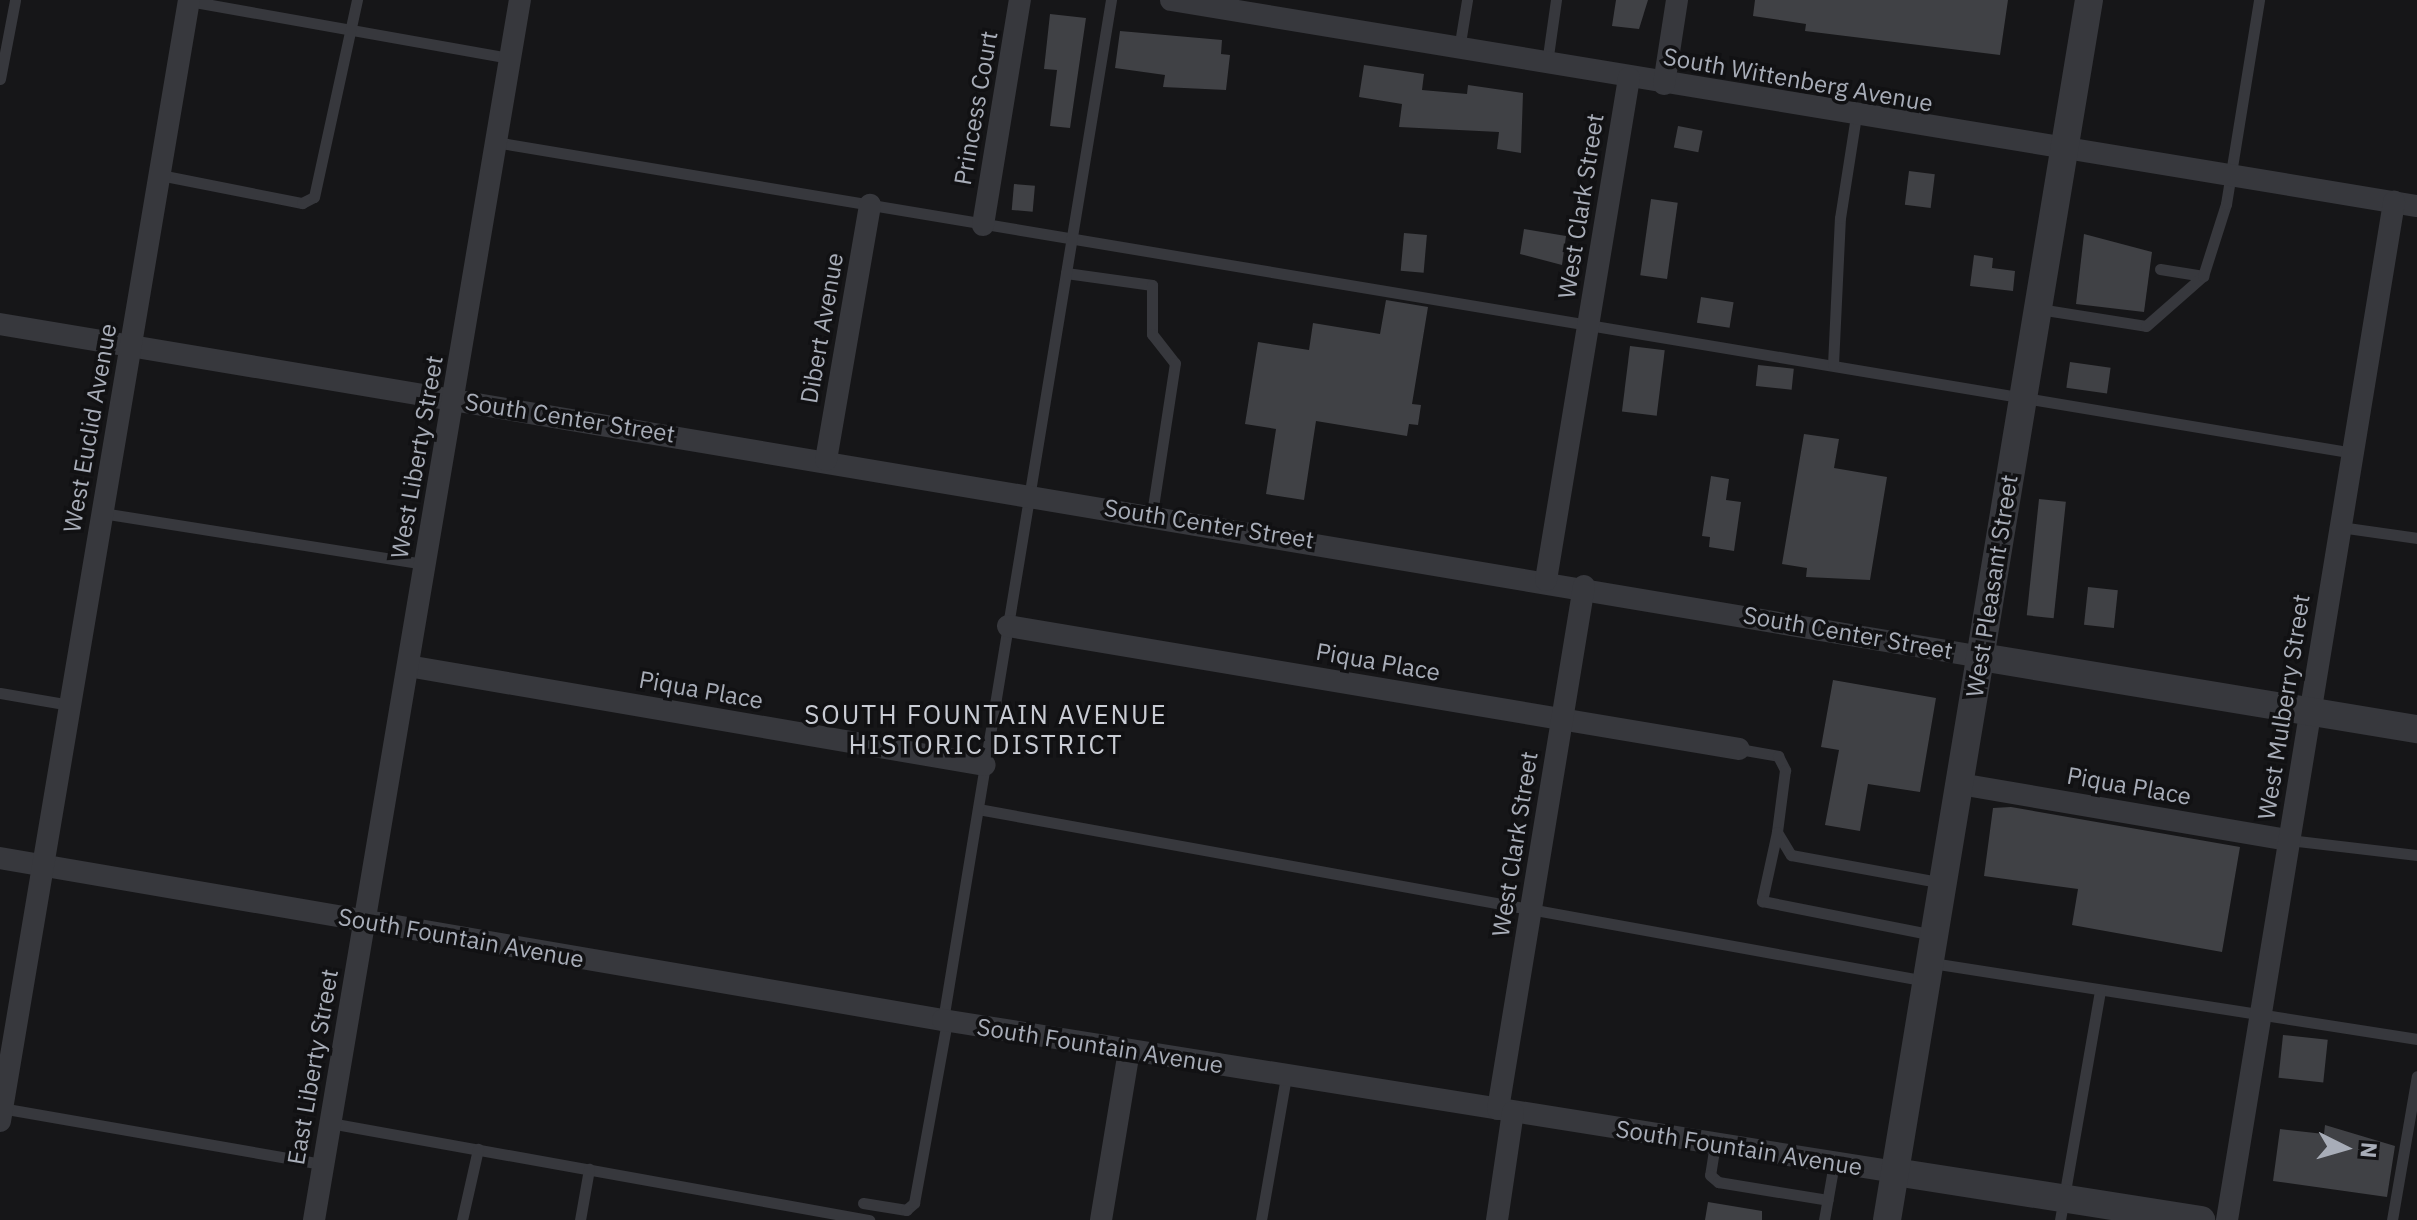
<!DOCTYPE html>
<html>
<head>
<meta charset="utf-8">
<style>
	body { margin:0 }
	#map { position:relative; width:2417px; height:1220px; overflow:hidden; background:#161618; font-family:"IBM Plex Sans",sans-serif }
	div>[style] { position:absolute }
	.building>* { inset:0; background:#404145; transform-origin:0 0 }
	.service>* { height:11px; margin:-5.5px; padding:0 5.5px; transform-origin:5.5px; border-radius:5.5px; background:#37383d }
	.minor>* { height:22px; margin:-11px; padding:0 11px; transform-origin:11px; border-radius:11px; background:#37383d }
	.tertiary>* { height:28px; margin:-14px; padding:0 14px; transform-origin:14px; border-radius:14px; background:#37383d }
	span { translate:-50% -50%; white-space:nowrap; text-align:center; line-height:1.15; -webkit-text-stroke:7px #111113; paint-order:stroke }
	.street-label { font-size:24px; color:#a8adb8 }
	.neighbourhood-label { font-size:26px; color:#c9ccd4; letter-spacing:2px }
	.north { position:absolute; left:2305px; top:1108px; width:80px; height:80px; -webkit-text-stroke:6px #111113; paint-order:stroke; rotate:95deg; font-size:22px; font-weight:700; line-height:32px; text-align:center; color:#a8adb8 }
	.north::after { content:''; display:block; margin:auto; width:28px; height:36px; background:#a8adb8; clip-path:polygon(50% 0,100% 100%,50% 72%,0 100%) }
</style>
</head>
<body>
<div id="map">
	<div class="building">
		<div style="clip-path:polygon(1616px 0,1648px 0,1639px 29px,1612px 26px)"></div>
		<div style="clip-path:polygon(1755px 0,2008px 0,2000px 55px,1805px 31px,1806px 24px,1753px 16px)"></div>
		<div style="clip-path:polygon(1050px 14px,1086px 18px,1070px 128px,1050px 126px,1057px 70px,1044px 69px)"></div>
		<div style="clip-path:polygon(1120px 31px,1222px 40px,1221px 54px,1230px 55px,1226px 90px,1163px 87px,1165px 75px,1115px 68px)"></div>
		<div style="clip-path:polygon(1364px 65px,1424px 74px,1422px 90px,1467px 94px,1468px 85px,1523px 93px,1521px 153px,1497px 149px,1499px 132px,1399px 127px,1402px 104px,1359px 97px)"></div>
		<div style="left:1678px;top:126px;width:25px;height:22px;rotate:11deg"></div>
		<div style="left:1909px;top:171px;width:26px;height:34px;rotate:7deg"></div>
		<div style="left:1014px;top:184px;width:21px;height:26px;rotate:5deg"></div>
		<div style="left:1651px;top:199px;width:27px;height:77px;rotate:8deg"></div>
		<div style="clip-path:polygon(1524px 229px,1566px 236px,1562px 265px,1520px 254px)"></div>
		<div style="left:1404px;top:233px;width:23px;height:38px;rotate:5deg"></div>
		<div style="clip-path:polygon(2084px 234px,2152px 252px,2144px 312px,2076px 304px)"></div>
		<div style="clip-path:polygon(1974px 255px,1993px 258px,1992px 268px,2015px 271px,2013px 291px,1970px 286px)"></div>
		<div style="left:1701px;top:297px;width:33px;height:26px;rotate:9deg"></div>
		<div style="clip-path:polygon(1386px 300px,1428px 307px,1412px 404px,1421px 405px,1418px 425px,1409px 424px,1407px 436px,1316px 421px,1304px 500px,1266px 494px,1276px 429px,1245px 424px,1258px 342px,1309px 350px,1313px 323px,1380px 334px)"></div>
		<div style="left:1630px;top:346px;width:35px;height:66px;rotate:7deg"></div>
		<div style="left:2070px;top:362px;width:41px;height:26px;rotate:8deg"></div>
		<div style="left:1758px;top:365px;width:36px;height:21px;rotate:6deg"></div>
		<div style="clip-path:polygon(1804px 434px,1839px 439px,1834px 468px,1887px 477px,1870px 580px,1806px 577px,1807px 568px,1782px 564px)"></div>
		<div style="clip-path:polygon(1711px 476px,1729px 479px,1726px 500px,1741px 502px,1734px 551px,1709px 547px,1710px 537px,1702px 536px)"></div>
		<div style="left:2039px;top:499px;width:27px;height:117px;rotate:6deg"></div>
		<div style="left:2088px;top:587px;width:30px;height:38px;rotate:6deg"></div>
		<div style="clip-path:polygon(1833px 680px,1936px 698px,1920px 792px,1868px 784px,1860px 831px,1825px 825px,1839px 750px,1821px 747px)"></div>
		<div style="clip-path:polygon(2011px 807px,2240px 847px,2222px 952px,2072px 925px,2078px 889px,1984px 876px,1993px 808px)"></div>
		<div style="left:2283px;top:1035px;width:45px;height:43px;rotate:6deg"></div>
		<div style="clip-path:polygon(2325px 1125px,2395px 1146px,2387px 1197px,2273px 1181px,2280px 1129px,2324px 1134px)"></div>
		<div style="clip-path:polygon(1708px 1202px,1762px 1211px,1762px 1220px,1705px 1220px)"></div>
	</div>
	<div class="service">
		<div style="left:189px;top:1px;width:326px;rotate:10.1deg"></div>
		<div style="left:1459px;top:49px;width:50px;rotate:-80.7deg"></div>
		<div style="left:1547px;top:63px;width:64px;rotate:-81.9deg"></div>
		<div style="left:0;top:79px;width:80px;rotate:-79.2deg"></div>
		<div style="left:495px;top:142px;width:1884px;rotate:9.5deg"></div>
		<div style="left:160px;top:175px;width:145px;rotate:11.2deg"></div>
		<div style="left:302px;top:203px;width:13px;rotate:-27deg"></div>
		<div style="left:314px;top:197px;width:202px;rotate:-77.7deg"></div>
		<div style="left:2160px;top:269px;width:44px;rotate:9.2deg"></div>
		<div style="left:1066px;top:273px;width:87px;rotate:7.9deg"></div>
		<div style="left:1152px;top:285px;width:49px;rotate:90deg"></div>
		<div style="left:1152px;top:334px;width:37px;rotate:52deg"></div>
		<div style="left:1175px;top:363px;width:153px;rotate:98.7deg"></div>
		<div style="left:2039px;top:309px;width:108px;rotate:9deg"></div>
		<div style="left:2146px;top:326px;width:76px;rotate:-41.3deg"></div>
		<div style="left:2203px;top:276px;width:76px;rotate:-72.3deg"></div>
		<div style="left:2226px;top:204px;width:207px;rotate:-80.8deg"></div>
		<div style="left:1833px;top:365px;width:147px;rotate:-87.3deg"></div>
		<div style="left:1840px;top:218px;width:103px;rotate:-81.1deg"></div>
		<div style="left:102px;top:513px;width:327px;rotate:9deg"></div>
		<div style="left:2340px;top:527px;width:78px;rotate:8.1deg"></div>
		<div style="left:0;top:693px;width:71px;rotate:9.7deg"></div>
		<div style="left:1739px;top:749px;width:40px;rotate:10deg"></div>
		<div style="left:1778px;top:756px;width:16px;rotate:63deg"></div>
		<div style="left:1785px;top:770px;width:63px;rotate:97.4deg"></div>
		<div style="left:1777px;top:832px;width:27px;rotate:59deg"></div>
		<div style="left:1791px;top:855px;width:155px;rotate:10.4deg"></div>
		<div style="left:978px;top:809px;width:963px;rotate:10.28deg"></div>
		<div style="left:1777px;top:832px;width:71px;rotate:102.3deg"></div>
		<div style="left:1762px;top:901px;width:175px;rotate:11.2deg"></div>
		<div style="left:2289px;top:840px;width:129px;rotate:6.7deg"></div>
		<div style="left:1932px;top:963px;width:491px;rotate:8.9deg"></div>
		<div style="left:943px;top:1020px;width:1034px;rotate:-80.65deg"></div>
		<div style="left:1px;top:1108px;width:327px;rotate:9.9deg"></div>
		<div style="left:330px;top:1123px;width:548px;rotate:10.2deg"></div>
		<div style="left:1715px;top:1144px;width:31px;rotate:99deg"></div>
		<div style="left:1710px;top:1175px;width:11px;rotate:41deg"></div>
		<div style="left:1718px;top:1182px;width:111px;rotate:9.3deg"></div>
		<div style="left:863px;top:1203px;width:44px;rotate:9.2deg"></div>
		<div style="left:906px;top:1210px;width:11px;rotate:-41deg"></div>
		<div style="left:914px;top:1203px;width:185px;rotate:-79.7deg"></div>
		<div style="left:462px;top:1220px;width:73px;rotate:-77.3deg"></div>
		<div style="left:580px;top:1220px;width:52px;rotate:-80deg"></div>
		<div style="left:1261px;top:1220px;width:145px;rotate:-80.1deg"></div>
		<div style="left:1824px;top:1220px;width:58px;rotate:-80deg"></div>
		<div style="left:2060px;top:1220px;width:233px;rotate:-80.1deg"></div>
		<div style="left:2392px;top:1220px;width:146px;rotate:-80.2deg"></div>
	</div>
	<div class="minor">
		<div style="left:1171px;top:0;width:1263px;rotate:9.39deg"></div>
		<div style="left:1664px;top:84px;width:85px;rotate:-81.2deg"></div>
		<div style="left:983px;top:225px;width:228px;rotate:-80.7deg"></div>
		<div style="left:0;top:324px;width:2009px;rotate:9.54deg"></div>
		<div style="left:826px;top:460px;width:259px;rotate:-80.2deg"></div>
		<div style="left:1546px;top:580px;width:509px;rotate:-80.61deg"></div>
		<div style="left:1008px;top:626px;width:741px;rotate:9.55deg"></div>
		<div style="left:408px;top:666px;width:585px;rotate:9.74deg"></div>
		<div style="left:1960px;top:784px;width:334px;rotate:9.7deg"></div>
		<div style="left:0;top:858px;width:957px;rotate:9.75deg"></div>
		<div style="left:943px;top:1020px;width:964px;rotate:9.07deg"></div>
		<div style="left:1498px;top:1109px;width:530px;rotate:-80.66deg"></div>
		<div style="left:0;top:1121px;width:1137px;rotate:-80.43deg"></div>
		<div style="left:314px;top:1220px;width:1237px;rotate:-80.42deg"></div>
		<div style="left:1101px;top:1220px;width:172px;rotate:-80.6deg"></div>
		<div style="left:1497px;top:1220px;width:109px;rotate:-81.6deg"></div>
		<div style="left:2227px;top:1220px;width:1032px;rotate:-80.68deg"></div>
	</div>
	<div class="tertiary">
		<div style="left:1981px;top:657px;width:442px;rotate:9.4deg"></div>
		<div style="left:1895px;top:1172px;width:310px;rotate:8.9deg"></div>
		<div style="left:1887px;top:1220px;width:1237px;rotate:-80.6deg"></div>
	</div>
	<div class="street-label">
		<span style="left:1798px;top:80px;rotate:10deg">South Wittenberg Avenue</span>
		<span style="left:976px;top:108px;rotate:-80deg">Princess Court</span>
		<span style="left:1581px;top:206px;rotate:-81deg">West Clark Street</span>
		<span style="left:822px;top:328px;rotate:-80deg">Dibert Avenue</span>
		<span style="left:570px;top:418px;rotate:9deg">South Center Street</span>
		<span style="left:90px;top:428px;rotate:-80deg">West Euclid Avenue</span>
		<span style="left:417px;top:457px;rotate:-80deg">West Liberty Street</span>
		<span style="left:1209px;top:524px;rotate:9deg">South Center Street</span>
		<span style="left:1992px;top:586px;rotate:-81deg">West Pleasant Street</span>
		<span style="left:1848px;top:633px;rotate:10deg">South Center Street</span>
		<span style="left:1378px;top:662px;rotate:10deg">Piqua Place</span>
		<span style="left:701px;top:690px;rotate:10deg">Piqua Place</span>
		<span style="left:2284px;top:707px;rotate:-81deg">West Mulberry Street</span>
		<span style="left:2129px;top:786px;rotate:10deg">Piqua Place</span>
		<span style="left:1515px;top:844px;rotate:-81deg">West Clark Street</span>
		<span style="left:461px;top:938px;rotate:10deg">South Fountain Avenue</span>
		<span style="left:1100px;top:1046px;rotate:9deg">South Fountain Avenue</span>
		<span style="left:313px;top:1067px;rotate:-80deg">East Liberty Street</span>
		<span style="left:1739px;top:1148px;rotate:9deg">South Fountain Avenue</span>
	</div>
	<div class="neighbourhood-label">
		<span style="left:986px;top:730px">SOUTH FOUNTAIN AVENUE<br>HISTORIC DISTRICT</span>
	</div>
	<div class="north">N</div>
</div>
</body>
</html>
